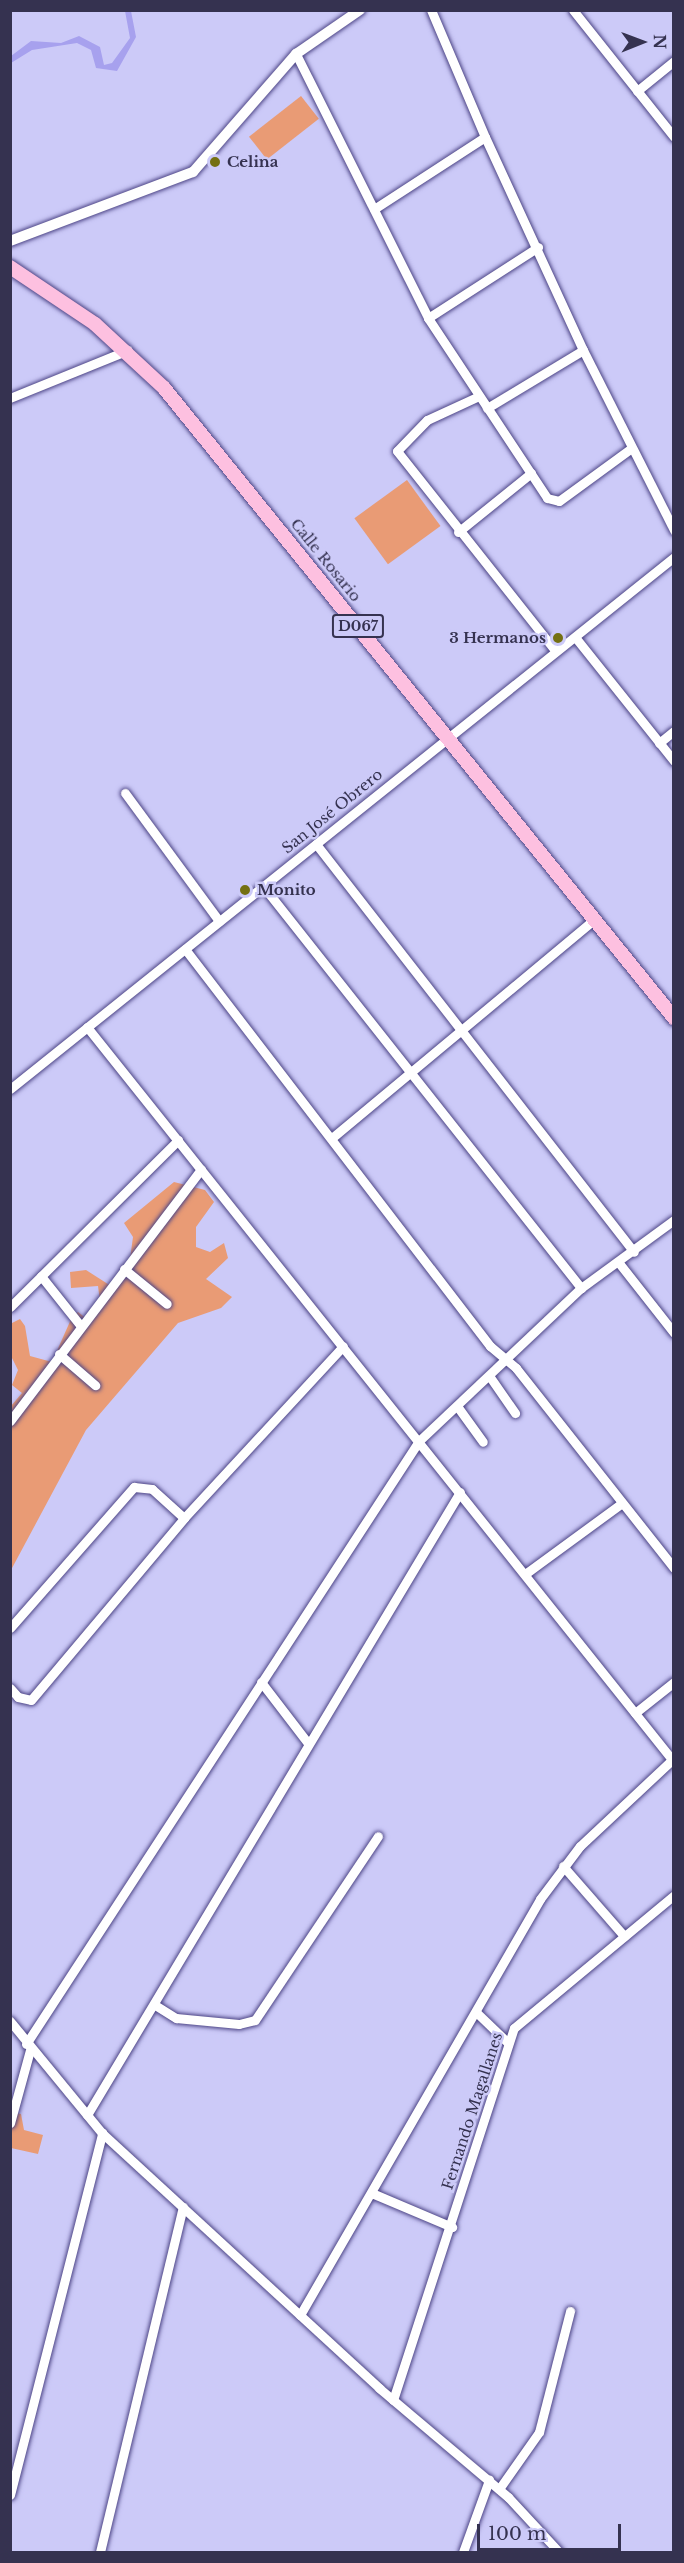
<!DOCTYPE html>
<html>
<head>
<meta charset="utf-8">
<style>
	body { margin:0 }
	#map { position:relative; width:684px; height:2563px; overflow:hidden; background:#cccaf8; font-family:"Libre Baskerville",serif }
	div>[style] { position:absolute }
	.green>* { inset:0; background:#e99b75; transform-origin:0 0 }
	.water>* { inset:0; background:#a7a1ee }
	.roads { filter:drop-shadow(0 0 2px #4d4586) drop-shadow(0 0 2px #4d4586) }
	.minor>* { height:9px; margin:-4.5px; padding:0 4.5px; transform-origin:4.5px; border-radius:4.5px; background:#fff }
	.tertiary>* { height:10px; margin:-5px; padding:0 5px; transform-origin:5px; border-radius:5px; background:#fff }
	.primary>* { height:14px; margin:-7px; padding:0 7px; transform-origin:7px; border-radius:7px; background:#fdc0e0 }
	.dots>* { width:16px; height:16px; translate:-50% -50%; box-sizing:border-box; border:3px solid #cccaf8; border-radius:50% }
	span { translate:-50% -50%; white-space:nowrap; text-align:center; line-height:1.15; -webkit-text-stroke:5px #cccaf8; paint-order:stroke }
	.shield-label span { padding:2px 4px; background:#cccaf8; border:2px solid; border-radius:4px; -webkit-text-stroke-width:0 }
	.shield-label { font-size:14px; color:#353250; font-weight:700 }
	.poi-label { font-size:15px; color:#353250; font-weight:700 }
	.left { translate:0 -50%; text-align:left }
	.right { translate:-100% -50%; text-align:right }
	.street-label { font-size:15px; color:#353250 }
	.frame { position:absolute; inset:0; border:12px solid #353250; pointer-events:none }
	.north { position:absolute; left:612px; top:12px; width:60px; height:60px; -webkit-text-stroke:4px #cccaf8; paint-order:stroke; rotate:89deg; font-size:16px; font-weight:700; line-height:24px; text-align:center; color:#353250 }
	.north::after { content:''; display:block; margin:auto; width:21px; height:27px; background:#353250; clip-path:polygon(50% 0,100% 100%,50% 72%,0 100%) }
	.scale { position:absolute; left:477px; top:2524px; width:144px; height:27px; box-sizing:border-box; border:3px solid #353250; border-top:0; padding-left:8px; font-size:18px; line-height:21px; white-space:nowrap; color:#353250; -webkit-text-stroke:4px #cccaf8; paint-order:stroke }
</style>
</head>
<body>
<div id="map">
	<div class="green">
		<div style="left:301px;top:96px;width:29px;height:66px;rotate:52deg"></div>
		<div style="left:407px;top:480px;width:57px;height:65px;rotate:54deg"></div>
		<div style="clip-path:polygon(174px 1182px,205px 1190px,214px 1202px,196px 1227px,196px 1247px,210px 1252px,224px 1243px,228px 1258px,206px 1279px,232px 1297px,221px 1308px,178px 1323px,86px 1430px,11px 1570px,11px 1406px,22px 1393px,12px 1385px,18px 1370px,11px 1356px,12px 1323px,20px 1319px,25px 1326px,30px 1356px,52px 1362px,72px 1317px,78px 1312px,91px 1322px,101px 1309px,98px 1286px,71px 1288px,70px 1272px,86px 1270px,111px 1286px,129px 1266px,133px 1237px,124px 1223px)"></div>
		<div style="clip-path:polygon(11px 2112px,21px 2114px,24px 2130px,43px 2135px,38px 2154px,11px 2148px)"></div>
	</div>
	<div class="water">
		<div style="clip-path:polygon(125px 11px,131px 11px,136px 37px,117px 71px,96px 68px,91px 50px,77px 43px,32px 50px,11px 63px,11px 56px,31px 41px,61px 43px,79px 36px,100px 47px,104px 65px,112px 63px,130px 38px)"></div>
	</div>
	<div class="roads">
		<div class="minor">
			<div style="left:573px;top:10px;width:162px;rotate:51.5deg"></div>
			<div style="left:296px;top:54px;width:295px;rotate:63.4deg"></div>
			<div style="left:428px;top:318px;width:216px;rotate:56.5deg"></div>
			<div style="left:547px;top:498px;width:12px;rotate:14deg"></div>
			<div style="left:559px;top:501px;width:88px;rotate:-36.2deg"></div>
			<div style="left:637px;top:91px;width:48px;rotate:-39deg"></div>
			<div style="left:485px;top:137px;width:234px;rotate:65.3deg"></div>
			<div style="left:583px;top:350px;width:202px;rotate:63.2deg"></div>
			<div style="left:374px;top:209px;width:132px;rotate:-33deg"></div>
			<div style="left:485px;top:137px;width:138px;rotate:-113deg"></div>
			<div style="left:428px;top:318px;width:131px;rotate:-32.8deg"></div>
			<div style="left:479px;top:396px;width:57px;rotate:155.2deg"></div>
			<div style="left:427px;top:420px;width:43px;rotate:134.1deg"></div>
			<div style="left:397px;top:451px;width:254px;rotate:51.6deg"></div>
			<div style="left:10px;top:398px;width:127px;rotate:-22.1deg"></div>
			<div style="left:487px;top:408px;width:112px;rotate:-31.1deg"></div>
			<div style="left:458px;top:532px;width:94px;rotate:-38.9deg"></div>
			<div style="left:575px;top:637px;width:159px;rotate:51.4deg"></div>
			<div style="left:659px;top:743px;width:19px;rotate:-39deg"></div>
			<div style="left:125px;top:793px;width:159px;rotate:53.7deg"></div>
			<div style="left:316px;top:844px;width:517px;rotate:52.07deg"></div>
			<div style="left:263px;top:886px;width:513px;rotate:51.65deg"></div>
			<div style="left:185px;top:949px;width:501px;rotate:52.47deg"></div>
			<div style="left:490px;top:1346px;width:34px;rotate:40deg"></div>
			<div style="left:516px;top:1368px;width:255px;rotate:51.7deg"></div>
			<div style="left:87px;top:1027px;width:941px;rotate:51.39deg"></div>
			<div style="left:10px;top:1089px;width:851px;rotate:-38.7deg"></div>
			<div style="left:333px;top:1137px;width:341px;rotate:-39.8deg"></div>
			<div style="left:619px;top:1263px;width:89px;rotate:51.8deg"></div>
			<div style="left:124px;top:1269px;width:55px;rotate:39.1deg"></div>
			<div style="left:41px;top:1276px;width:63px;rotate:51.5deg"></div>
			<div style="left:10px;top:1307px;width:237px;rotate:-44.8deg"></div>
			<div style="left:59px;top:1354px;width:48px;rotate:40.7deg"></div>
			<div style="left:490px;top:1377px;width:44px;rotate:55.2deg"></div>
			<div style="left:457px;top:1406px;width:44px;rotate:54.2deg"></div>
			<div style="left:10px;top:1421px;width:316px;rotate:-52.8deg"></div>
			<div style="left:525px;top:1574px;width:120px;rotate:-36.2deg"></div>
			<div style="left:10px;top:1628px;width:188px;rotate:-48.7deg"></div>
			<div style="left:134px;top:1487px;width:18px;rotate:6deg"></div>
			<div style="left:152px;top:1489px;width:43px;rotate:42.2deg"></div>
			<div style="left:261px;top:1682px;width:76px;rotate:52.5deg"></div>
			<div style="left:10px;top:1688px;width:12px;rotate:48deg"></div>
			<div style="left:18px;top:1697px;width:13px;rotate:13deg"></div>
			<div style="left:31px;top:1700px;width:238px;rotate:-49.9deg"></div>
			<div style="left:184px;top:1518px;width:234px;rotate:-47.2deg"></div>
			<div style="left:635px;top:1713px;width:50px;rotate:-38.5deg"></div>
			<div style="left:563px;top:1866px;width:93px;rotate:48.9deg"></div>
			<div style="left:155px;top:2005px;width:25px;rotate:32deg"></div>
			<div style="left:176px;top:2018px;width:63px;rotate:5.4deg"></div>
			<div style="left:239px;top:2024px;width:16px;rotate:-14deg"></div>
			<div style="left:255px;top:2020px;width:221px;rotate:-56.2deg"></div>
			<div style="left:477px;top:2013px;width:42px;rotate:44deg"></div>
			<div style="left:10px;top:2021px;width:145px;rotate:50.6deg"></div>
			<div style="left:102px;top:2133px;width:377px;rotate:42.6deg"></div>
			<div style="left:379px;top:2388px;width:169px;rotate:40.2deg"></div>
			<div style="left:508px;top:2497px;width:75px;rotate:47.2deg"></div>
			<div style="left:26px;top:2044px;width:720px;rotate:-56.91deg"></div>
			<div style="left:419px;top:1441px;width:223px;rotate:-43.4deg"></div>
			<div style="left:581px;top:1288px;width:115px;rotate:-36.2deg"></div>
			<div style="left:87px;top:2115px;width:726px;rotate:-59.09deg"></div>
			<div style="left:10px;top:2123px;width:76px;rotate:-74.7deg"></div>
			<div style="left:374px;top:2194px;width:85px;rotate:22.9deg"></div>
			<div style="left:300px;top:2315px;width:480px;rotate:-60deg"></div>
			<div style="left:540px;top:1899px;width:66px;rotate:-53deg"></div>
			<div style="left:580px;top:1846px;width:126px;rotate:-43.1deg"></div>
			<div style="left:393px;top:2400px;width:391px;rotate:-72deg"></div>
			<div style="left:514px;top:2028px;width:208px;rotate:-39.7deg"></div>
			<div style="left:499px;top:2489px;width:70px;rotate:-54.9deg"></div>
			<div style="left:539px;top:2432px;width:125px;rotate:-75.6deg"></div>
			<div style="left:10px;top:2495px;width:374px;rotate:-75.7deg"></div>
			<div style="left:100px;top:2552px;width:355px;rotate:-76.5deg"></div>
			<div style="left:463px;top:2552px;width:77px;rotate:-70.1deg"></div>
		</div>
		<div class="tertiary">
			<div style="left:10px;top:241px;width:196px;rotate:-20.7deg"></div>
			<div style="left:193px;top:172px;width:157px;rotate:-48.9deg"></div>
			<div style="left:296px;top:54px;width:78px;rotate:-34.5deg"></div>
		</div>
		<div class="primary">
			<div style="left:10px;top:267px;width:102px;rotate:33.8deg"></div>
			<div style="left:95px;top:324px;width:94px;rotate:42.8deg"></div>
			<div style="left:164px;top:388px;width:811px;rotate:51.01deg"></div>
		</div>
	</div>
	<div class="dots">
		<div style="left:215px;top:162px;background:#747012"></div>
		<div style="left:558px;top:638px;background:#747012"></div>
		<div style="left:245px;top:890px;background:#747012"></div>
	</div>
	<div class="shield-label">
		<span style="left:358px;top:626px">D067</span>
	</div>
	<div class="poi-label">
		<span class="left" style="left:227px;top:162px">Celina</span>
		<span class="right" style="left:546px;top:638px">3 Hermanos</span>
		<span class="left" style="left:257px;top:890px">Monito</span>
	</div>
	<div class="street-label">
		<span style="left:326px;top:560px;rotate:51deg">Calle Rosario</span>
		<span style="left:332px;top:811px;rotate:-39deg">San José Obrero</span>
		<span style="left:472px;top:2111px;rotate:-72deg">Fernando Magallanes</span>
	</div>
	<div class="frame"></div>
	<div class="north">N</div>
	<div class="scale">100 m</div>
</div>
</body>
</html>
